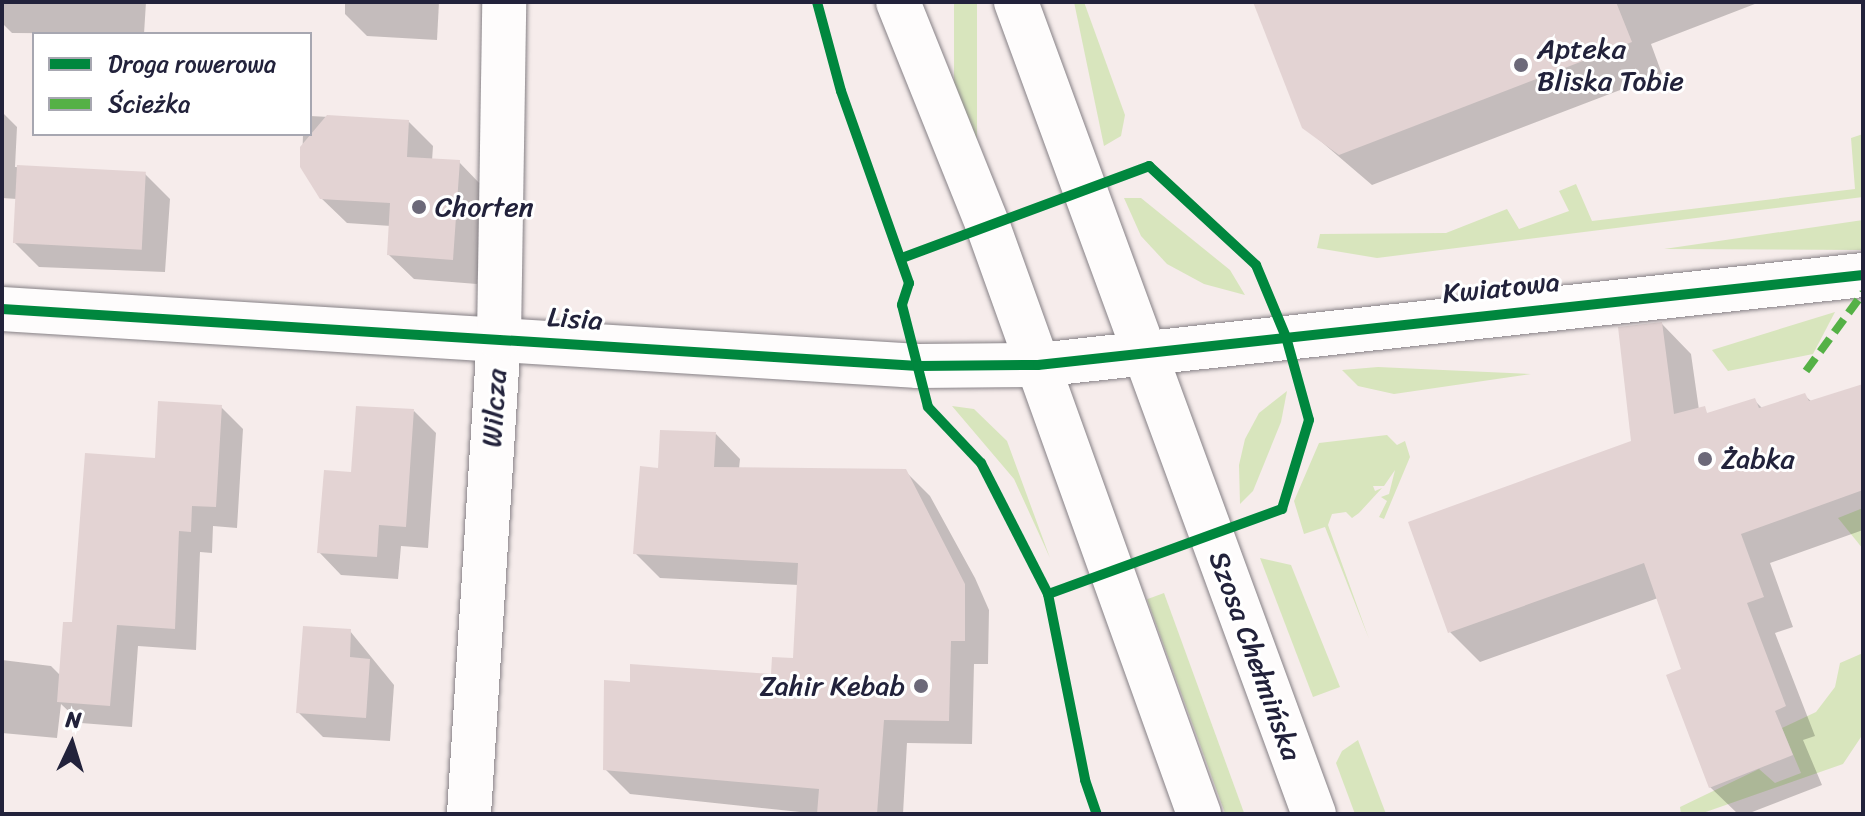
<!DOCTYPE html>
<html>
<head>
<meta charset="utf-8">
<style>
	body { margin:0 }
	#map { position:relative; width:1865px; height:816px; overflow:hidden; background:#f6eceb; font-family:Sriracha,sans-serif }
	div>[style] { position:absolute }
	.green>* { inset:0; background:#d8e5bd; transform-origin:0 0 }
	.shadow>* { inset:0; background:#0003 }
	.building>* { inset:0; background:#e3d3d3; transform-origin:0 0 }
	.roads { filter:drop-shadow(0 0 2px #868186) drop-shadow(0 0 2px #868186) }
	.street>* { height:44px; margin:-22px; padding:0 22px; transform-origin:22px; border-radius:22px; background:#fefcfc }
	.secondary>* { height:44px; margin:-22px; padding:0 22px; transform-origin:22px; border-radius:22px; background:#fefcfc }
	.quiet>* { height:8px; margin-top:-4px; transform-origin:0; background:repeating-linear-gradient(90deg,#55b146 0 16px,transparent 0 24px) }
	.cycleway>* { height:10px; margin:-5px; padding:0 5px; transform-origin:5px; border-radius:5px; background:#00873e }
	.dots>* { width:22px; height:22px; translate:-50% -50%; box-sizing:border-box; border:4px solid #fff; border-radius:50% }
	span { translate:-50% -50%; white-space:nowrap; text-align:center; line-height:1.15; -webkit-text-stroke:6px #fff; paint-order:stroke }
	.poi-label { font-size:28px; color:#22223b }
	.left { translate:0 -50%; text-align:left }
	.right { translate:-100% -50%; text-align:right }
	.street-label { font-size:28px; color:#22223b }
	.frame { position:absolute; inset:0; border:4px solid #22223b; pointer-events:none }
	.legend { position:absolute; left:32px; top:32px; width:280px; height:104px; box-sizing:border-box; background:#fff; border:2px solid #a7a7b1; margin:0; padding:10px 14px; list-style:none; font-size:24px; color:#22223b }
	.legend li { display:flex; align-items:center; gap:16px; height:40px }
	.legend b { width:40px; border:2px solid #a7a7b1 }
	.north { position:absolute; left:32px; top:704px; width:80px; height:80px; -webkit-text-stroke:6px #fff; paint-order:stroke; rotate:4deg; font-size:22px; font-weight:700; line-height:32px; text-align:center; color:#22223b }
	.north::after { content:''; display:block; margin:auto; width:28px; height:36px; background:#22223b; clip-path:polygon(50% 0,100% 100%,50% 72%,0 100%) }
</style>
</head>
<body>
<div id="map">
	<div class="green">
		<div style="left:954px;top:2px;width:23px;height:183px"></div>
		<div style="clip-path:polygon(1074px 2px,1084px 2px,1125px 115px,1121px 136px,1104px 146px)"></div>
		<div style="clip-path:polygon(1863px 134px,1863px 197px,1377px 258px,1317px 248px,1320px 234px,1446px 233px,1507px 209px,1519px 229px,1569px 211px,1559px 191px,1576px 184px,1592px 221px,1855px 189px,1851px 138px)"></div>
		<div style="clip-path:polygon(1124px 198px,1141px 198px,1230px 270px,1245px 295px,1204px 284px,1167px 264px,1141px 236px)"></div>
		<div style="clip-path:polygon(1863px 220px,1863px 250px,1664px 249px)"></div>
		<div style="clip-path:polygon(1835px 312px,1813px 354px,1728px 371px,1712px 350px)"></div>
		<div style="clip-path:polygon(1378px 367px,1421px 369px,1531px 374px,1394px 394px,1358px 386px,1342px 370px)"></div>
		<div style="clip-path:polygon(1287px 391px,1281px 422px,1253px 491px,1240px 504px,1239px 465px,1245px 439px,1259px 413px)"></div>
		<div style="clip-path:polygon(952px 406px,974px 409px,1007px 441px,1050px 558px,1014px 479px)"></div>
		<div style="clip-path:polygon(1387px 435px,1397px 445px,1405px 441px,1410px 457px,1384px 519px,1379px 517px,1387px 501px,1381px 497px,1389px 494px,1395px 470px,1384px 486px,1373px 486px,1375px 491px,1382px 488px,1359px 513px,1352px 518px,1346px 512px,1332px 514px,1328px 525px,1369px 639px,1325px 527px,1304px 534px,1294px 501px,1319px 443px)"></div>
		<div style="clip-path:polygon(1863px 508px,1863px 549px,1838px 518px)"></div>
		<div style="clip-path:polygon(1260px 558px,1291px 565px,1340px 687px,1313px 697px)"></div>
		<div style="left:1164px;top:593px;width:235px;height:18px;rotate:70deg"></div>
		<div style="clip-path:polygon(1863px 653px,1863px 734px,1843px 764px,1700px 814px,1681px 814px,1680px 807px,1759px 769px,1775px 783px,1801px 773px,1782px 728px,1816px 712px,1835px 687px,1840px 663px)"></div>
		<div style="clip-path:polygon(1358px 740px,1386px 814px,1355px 814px,1336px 763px,1342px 751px)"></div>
	</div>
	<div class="shadow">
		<div style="clip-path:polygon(2px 2px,146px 2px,144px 34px,12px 33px,2px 23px)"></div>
		<div style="clip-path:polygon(345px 2px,439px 2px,437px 40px,367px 36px,345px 14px)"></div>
		<div style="clip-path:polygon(1255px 2px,1760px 2px,1651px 44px,1662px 74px,1372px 185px,1303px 126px)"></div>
		<div style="clip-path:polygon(2px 112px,17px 127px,15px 167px,145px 174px,170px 199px,165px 272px,39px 267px,14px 242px,17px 199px,2px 198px)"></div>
		<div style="clip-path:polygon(310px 116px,408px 121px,433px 146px,432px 161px,459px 162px,483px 187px,477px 284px,414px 279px,389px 255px,391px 226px,347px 223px,321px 198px,302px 167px,303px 134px,310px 134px)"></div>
		<div style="clip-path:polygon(1662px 324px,1691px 354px,1699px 410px,1710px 414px,1755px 401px,1763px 409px,1804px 395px,1812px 402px,1863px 396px,1863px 530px,1770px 563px,1793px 627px,1775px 633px,1815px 736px,1803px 740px,1822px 785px,1747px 814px,1738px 814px,1710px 787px,1684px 670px,1658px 598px,1480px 662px,1450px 632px,1633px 443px)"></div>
		<div style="clip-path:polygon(221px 407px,243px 429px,237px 528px,213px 526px,212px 553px,200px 552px,196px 650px,138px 646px,132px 727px,81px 723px,61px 704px,57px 738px,2px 733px,2px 660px,51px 666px,61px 676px,74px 624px,157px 460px)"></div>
		<div style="clip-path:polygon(414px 411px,436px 433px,428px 548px,401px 546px,398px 579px,341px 575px,319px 552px,353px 474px)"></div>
		<div style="clip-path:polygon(716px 434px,740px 459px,739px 469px,905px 471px,930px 496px,975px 578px,989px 610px,988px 664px,974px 664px,972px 744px,907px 743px,903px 814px,819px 814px,630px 794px,605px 769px,632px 684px,773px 676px,795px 661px,799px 585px,660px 578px,635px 553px,660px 470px)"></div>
		<div style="clip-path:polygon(350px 631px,394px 685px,390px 741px,323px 737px,298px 712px)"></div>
	</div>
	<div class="building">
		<div style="clip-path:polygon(1253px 2px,1616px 2px,1632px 42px,1339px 155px,1302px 128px)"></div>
		<div style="clip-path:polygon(327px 115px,409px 120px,407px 157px,460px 160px,453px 260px,387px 255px,390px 203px,320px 199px,300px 167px,300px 147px)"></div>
		<div style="left:17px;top:165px;width:129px;height:78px;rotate:3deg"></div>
		<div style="clip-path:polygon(1662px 322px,1674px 414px,1705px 406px,1707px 413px,1755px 398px,1759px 408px,1805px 393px,1809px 401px,1863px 384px,1863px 490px,1741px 534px,1764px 597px,1747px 603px,1786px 706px,1775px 711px,1793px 755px,1709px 788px,1666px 675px,1681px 669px,1644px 563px,1448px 633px,1408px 522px,1631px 441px,1618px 327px)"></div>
		<div style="clip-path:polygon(158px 401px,222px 405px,216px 507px,192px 506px,191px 532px,179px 531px,175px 629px,117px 625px,110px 706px,57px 702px,63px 622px,72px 622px,85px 453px,155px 458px)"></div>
		<div style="clip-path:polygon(356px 406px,414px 409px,406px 527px,379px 525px,377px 557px,317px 553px,324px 470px,351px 472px)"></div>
		<div style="clip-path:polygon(660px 430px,716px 432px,714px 467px,906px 469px,965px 584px,965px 641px,951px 641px,949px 721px,884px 720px,877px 814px,817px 814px,819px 789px,603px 770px,604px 680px,630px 682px,630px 664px,771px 674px,772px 657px,793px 658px,798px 563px,633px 554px,640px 466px,658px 468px)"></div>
		<div style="clip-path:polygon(303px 626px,351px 629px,350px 657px,370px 659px,366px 718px,296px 713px)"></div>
	</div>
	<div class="roads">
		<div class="street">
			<div style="left:2px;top:309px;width:918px;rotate:3.56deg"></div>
			<div style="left:918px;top:366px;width:120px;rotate:-0.5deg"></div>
			<div style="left:1038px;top:365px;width:830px;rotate:-6.23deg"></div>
			<div style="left:469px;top:814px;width:477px;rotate:-86.4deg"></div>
			<div style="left:499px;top:338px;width:336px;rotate:-89.1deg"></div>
		</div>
		<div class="secondary">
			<div style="left:898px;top:2px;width:241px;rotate:68.1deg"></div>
			<div style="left:988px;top:226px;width:625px;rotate:70.26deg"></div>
			<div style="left:1016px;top:2px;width:865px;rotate:69.85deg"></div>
		</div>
	</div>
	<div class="quiet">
		<div style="left:1806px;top:371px;width:97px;rotate:-53.8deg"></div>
	</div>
	<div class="cycleway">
		<div style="left:817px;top:2px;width:92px;rotate:74.9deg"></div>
		<div style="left:841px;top:91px;width:204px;rotate:70.5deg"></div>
		<div style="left:909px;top:283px;width:23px;rotate:108deg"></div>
		<div style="left:902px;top:305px;width:105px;rotate:75.7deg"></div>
		<div style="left:928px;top:407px;width:77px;rotate:46.6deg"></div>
		<div style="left:981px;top:463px;width:147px;rotate:62.9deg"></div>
		<div style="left:1048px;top:594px;width:190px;rotate:78.7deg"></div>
		<div style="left:1085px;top:780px;width:36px;rotate:71deg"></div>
		<div style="left:902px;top:258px;width:264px;rotate:-20.4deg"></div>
		<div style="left:1149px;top:166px;width:146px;rotate:42.8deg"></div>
		<div style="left:1256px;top:265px;width:78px;rotate:67.4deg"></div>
		<div style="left:1286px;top:337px;width:86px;rotate:74.5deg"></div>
		<div style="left:1309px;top:420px;width:93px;rotate:106.9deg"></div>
		<div style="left:1282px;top:509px;width:249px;rotate:160deg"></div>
		<div style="left:2px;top:309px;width:918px;rotate:3.56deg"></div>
		<div style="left:918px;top:366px;width:120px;rotate:-0.5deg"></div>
		<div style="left:1038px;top:365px;width:830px;rotate:-6.23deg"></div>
	</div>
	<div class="dots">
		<div style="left:1521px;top:65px;background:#6c6979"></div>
		<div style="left:419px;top:207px;background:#6c6979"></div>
		<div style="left:1705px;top:459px;background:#6c6979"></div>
		<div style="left:921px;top:686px;background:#6c6979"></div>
	</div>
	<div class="poi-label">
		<span class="left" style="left:1537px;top:65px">Apteka<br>Bliska Tobie</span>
		<span class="left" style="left:435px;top:207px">Chorten</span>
		<span class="left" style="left:1721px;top:459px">Żabka</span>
		<span class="right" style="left:905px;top:686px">Zahir Kebab</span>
	</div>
	<div class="street-label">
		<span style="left:1501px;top:288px;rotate:-6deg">Kwiatowa</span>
		<span style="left:575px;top:319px;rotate:4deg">Lisia</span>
		<span style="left:494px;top:408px;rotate:-86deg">Wilcza</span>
		<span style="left:1255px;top:656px;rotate:70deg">Szosa Chełmińska</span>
	</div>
	<div class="frame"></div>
	<ul class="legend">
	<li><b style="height:10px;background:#00873e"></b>Droga rowerowa</li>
	<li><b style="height:10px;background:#55b146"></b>Ścieżka</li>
	</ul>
	<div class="north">N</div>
</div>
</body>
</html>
